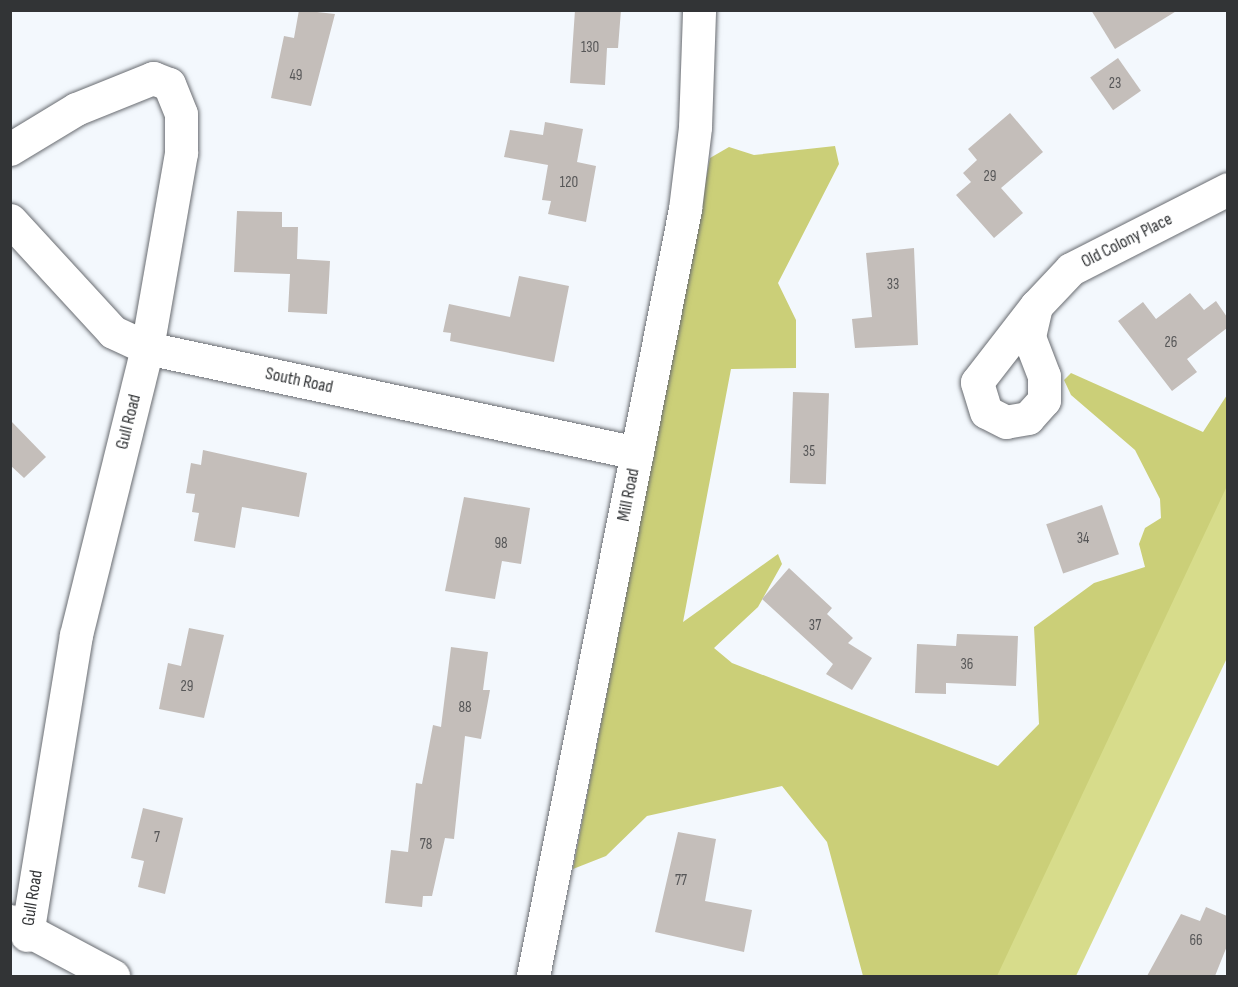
<!DOCTYPE html>
<html>
<head>
<meta charset="utf-8">
<style>
	body { margin:0 }
	#map { position:relative; width:1238px; height:987px; overflow:hidden; background:#f3f8fd; font-family:"Sofia Sans Condensed",sans-serif }
	div>[style] { position:absolute }
	.green>* { inset:0; background:#d7dc8b }
	.forest>* { inset:0; background:#cbcf78 }
	.building>* { inset:0; background:#c4beba; transform-origin:0 0 }
	.roads { filter:drop-shadow(0 0 2px #696c71) drop-shadow(0 0 2px #696c71) }
	.street>* { height:33px; margin:-16.5px; padding:0 16.5px; transform-origin:16.5px; border-radius:16.5px; background:#fff }
	.secondary>* { height:33px; margin:-16.5px; padding:0 16.5px; transform-origin:16.5px; border-radius:16.5px; background:#fff }
	span { translate:-50% -50%; white-space:nowrap; text-align:center; line-height:1.15; -webkit-text-stroke:5px #fff; paint-order:stroke }
	.number-label { font-size:15px; color:#565657 }
	.number-label span { -webkit-text-stroke-width:0 }
	.street-label { font-size:18px; color:#323436 }
	.frame { position:absolute; inset:0; border:12px solid #323436; pointer-events:none }
</style>
</head>
<body>
<div id="map">
	<div class="green">
		<div style="clip-path:polygon(1227px 469px,1227px 658px,1076px 976px,993px 976px)"></div>
	</div>
	<div class="forest">
		<div style="clip-path:polygon(835px 146px,839px 164px,778px 283px,796px 320px,796px 368px,731px 369px,683px 622px,778px 554px,782px 564px,758px 607px,714px 648px,732px 663px,998px 766px,1039px 724px,1034px 627px,1094px 583px,1145px 567px,1139px 544px,1145px 528px,1161px 518px,1160px 499px,1135px 450px,1071px 395px,1064px 380px,1071px 373px,1203px 432px,1227px 395px,1227px 486px,997px 976px,863px 976px,827px 842px,782px 786px,647px 816px,606px 856px,573px 869px,710px 158px,729px 147px,754px 155px)"></div>
	</div>
	<div class="building">
		<div style="clip-path:polygon(299px 10px,335px 14px,311px 106px,271px 98px,284px 36px,294px 38px)"></div>
		<div style="clip-path:polygon(575px 10px,621px 10px,618px 48px,607px 48px,605px 85px,570px 83px)"></div>
		<div style="clip-path:polygon(1091px 10px,1178px 10px,1115px 49px)"></div>
		<div style="left:1118px;top:58px;width:40px;height:34px;rotate:55deg"></div>
		<div style="clip-path:polygon(1010px 113px,1043px 152px,1001px 188px,1023px 213px,994px 238px,956px 195px,971px 182px,963px 173px,977px 160px,968px 149px)"></div>
		<div style="clip-path:polygon(545px 122px,583px 129px,577px 162px,596px 166px,586px 222px,548px 214px,551px 201px,542px 200px,548px 165px,504px 157px,510px 130px,543px 135px)"></div>
		<div style="clip-path:polygon(237px 211px,282px 212px,282px 227px,298px 227px,297px 259px,330px 261px,327px 314px,288px 312px,290px 274px,234px 272px)"></div>
		<div style="clip-path:polygon(914px 248px,918px 345px,855px 348px,852px 319px,872px 317px,866px 253px)"></div>
		<div style="clip-path:polygon(519px 276px,569px 286px,554px 362px,450px 341px,451px 333px,443px 332px,449px 304px,510px 317px)"></div>
		<div style="clip-path:polygon(1190px 293px,1204px 310px,1216px 301px,1227px 317px,1227px 328px,1187px 359px,1197px 372px,1172px 391px,1118px 321px,1143px 302px,1156px 319px)"></div>
		<div style="left:793px;top:392px;width:36px;height:91px;rotate:2deg"></div>
		<div style="clip-path:polygon(10px 420px,46px 457px,24px 478px,10px 465px)"></div>
		<div style="clip-path:polygon(203px 450px,307px 473px,299px 517px,242px 507px,235px 548px,194px 541px,199px 513px,192px 512px,195px 494px,186px 493px,191px 463px,201px 465px)"></div>
		<div style="clip-path:polygon(464px 497px,530px 508px,521px 564px,502px 561px,495px 599px,445px 591px)"></div>
		<div style="left:1102px;top:505px;width:52px;height:59px;rotate:71deg"></div>
		<div style="clip-path:polygon(789px 568px,832px 608px,827px 614px,853px 638px,848px 643px,872px 658px,852px 690px,826px 674px,833px 664px,762px 599px)"></div>
		<div style="clip-path:polygon(189px 628px,224px 635px,204px 718px,159px 709px,168px 663px,181px 666px)"></div>
		<div style="clip-path:polygon(957px 634px,1018px 636px,1016px 686px,946px 683px,946px 694px,915px 693px,917px 644px,956px 646px)"></div>
		<div style="clip-path:polygon(451px 647px,488px 652px,483px 690px,490px 690px,481px 739px,465px 736px,454px 839px,445px 838px,432px 896px,423px 896px,422px 907px,385px 903px,391px 850px,408px 852px,416px 783px,422px 784px,433px 725px,441px 727px)"></div>
		<div style="clip-path:polygon(143px 808px,183px 818px,165px 894px,138px 887px,144px 861px,131px 858px)"></div>
		<div style="clip-path:polygon(678px 832px,716px 839px,705px 901px,752px 910px,744px 952px,655px 932px)"></div>
		<div style="clip-path:polygon(1206px 907px,1227px 916px,1227px 946px,1215px 976px,1147px 976px,1181px 914px,1200px 921px)"></div>
	</div>
	<div class="roads">
		<div class="street">
			<div style="left:10px;top:149px;width:77px;rotate:-31.2deg"></div>
			<div style="left:76px;top:109px;width:83px;rotate:-21.9deg"></div>
			<div style="left:153px;top:78px;width:17px;rotate:21deg"></div>
			<div style="left:169px;top:84px;width:32px;rotate:68deg"></div>
			<div style="left:181px;top:114px;width:39px;rotate:90deg"></div>
			<div style="left:181px;top:153px;width:198px;rotate:99.9deg"></div>
			<div style="left:147px;top:348px;width:296px;rotate:103.9deg"></div>
			<div style="left:76px;top:635px;width:304px;rotate:99.3deg"></div>
			<div style="left:10px;top:220px;width:152px;rotate:47.4deg"></div>
			<div style="left:113px;top:332px;width:38px;rotate:25deg"></div>
			<div style="left:147px;top:348px;width:501px;rotate:12.09deg"></div>
			<div style="left:1036px;top:306px;width:32px;rotate:103deg"></div>
			<div style="left:1029px;top:337px;width:42px;rotate:69deg"></div>
			<div style="left:1044px;top:376px;width:24px;rotate:90deg"></div>
			<div style="left:1044px;top:400px;width:24px;rotate:132deg"></div>
			<div style="left:1028px;top:418px;width:22px;rotate:170deg"></div>
			<div style="left:1006px;top:422px;width:22px;rotate:-153deg"></div>
			<div style="left:986px;top:412px;width:31px;rotate:-107deg"></div>
			<div style="left:977px;top:382px;width:96px;rotate:-52.2deg"></div>
			<div style="left:1036px;top:306px;width:51px;rotate:-46.6deg"></div>
			<div style="left:1071px;top:269px;width:176px;rotate:-27deg"></div>
			<div style="left:10px;top:921px;width:117px;rotate:28.1deg"></div>
		</div>
		<div class="secondary">
			<div style="left:533px;top:976px;width:782px;rotate:-78.79deg"></div>
			<div style="left:685px;top:209px;width:83px;rotate:-83deg"></div>
			<div style="left:695px;top:127px;width:117px;rotate:-88deg"></div>
		</div>
	</div>
	<div class="number-label">
		<span style="left:590px;top:48px">130</span>
		<span style="left:296px;top:76px">49</span>
		<span style="left:1115px;top:84px">23</span>
		<span style="left:990px;top:177px">29</span>
		<span style="left:569px;top:183px">120</span>
		<span style="left:893px;top:285px">33</span>
		<span style="left:1171px;top:343px">26</span>
		<span style="left:809px;top:452px">35</span>
		<span style="left:1083px;top:539px">34</span>
		<span style="left:501px;top:544px">98</span>
		<span style="left:815px;top:626px">37</span>
		<span style="left:967px;top:665px">36</span>
		<span style="left:187px;top:687px">29</span>
		<span style="left:465px;top:708px">88</span>
		<span style="left:157px;top:838px">7</span>
		<span style="left:426px;top:845px">78</span>
		<span style="left:681px;top:881px">77</span>
		<span style="left:1196px;top:941px">66</span>
	</div>
	<div class="street-label">
		<span style="left:1127px;top:241px;rotate:-27deg">Old Colony Place</span>
		<span style="left:299px;top:381px;rotate:12deg">South Road</span>
		<span style="left:129px;top:422px;rotate:-76deg">Gull Road</span>
		<span style="left:629px;top:495px;rotate:-79deg">Mill Road</span>
		<span style="left:33px;top:898px;rotate:-81deg">Gull Road</span>
	</div>
	<div class="frame"></div>
</div>
</body>
</html>
